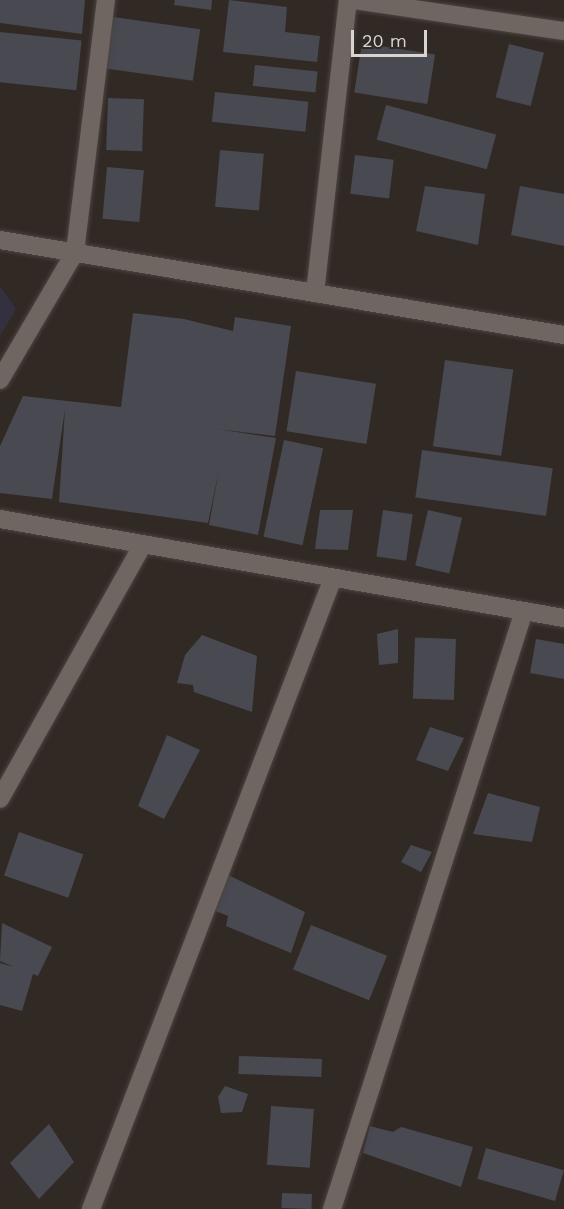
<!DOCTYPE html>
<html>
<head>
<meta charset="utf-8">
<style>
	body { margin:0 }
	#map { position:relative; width:564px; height:1209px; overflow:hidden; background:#312924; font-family:"Work Sans",sans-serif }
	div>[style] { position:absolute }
	.education>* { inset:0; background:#333040 }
	.building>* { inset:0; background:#494952; transform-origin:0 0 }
	.roads { filter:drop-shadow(0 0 2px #4b4440) drop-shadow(0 0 2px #4b4440) }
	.minor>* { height:18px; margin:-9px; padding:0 9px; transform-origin:9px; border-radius:9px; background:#706661 }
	span { translate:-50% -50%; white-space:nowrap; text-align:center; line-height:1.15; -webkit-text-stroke:4.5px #312924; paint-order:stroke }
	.scale { position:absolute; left:351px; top:30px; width:76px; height:27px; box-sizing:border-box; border:3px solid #dad4d1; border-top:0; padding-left:8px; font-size:18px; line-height:21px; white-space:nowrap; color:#dad4d1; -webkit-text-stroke:4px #312924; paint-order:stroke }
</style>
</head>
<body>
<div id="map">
	<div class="education">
		<div style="clip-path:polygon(0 286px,16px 309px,0 336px)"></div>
	</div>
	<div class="building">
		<div style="clip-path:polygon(0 0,85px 0,82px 34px,0 23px)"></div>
		<div style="clip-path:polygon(175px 0,212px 0,211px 10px,174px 5px)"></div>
		<div style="clip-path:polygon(229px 0,287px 7px,285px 32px,320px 36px,317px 62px,223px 52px)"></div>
		<div style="left:113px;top:17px;width:88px;height:52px;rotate:8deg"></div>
		<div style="left:0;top:32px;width:82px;height:50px;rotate:6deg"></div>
		<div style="left:362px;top:43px;width:74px;height:50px;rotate:9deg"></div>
		<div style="left:509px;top:44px;width:36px;height:55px;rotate:14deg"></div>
		<div style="left:255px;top:65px;width:63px;height:21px;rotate:6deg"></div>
		<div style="left:215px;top:92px;width:94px;height:30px;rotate:6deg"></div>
		<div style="left:108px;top:98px;width:36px;height:52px;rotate:2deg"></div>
		<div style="left:386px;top:105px;width:114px;height:36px;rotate:15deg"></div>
		<div style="left:220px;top:150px;width:44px;height:57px;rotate:5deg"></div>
		<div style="left:355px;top:155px;width:39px;height:39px;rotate:7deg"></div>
		<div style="left:107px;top:167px;width:37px;height:52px;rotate:5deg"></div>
		<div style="clip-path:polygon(425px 186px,485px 194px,478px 245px,416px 231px)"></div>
		<div style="clip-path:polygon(520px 186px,564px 194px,564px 246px,511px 235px)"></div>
		<div style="clip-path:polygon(133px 313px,184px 319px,233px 331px,235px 317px,291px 326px,275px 436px,217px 429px,276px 438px,258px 535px,209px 525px,219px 470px,208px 523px,59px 502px,65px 409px,52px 499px,0 493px,0 446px,23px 396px,121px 407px)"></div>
		<div style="left:445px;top:360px;width:69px;height:87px;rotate:8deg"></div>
		<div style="left:296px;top:371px;width:81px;height:61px;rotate:9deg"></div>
		<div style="left:284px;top:440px;width:40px;height:99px;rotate:12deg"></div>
		<div style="left:422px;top:450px;width:132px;height:48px;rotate:8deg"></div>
		<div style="clip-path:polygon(320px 510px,353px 510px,348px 550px,315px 549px)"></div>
		<div style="left:383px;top:510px;width:30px;height:47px;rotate:8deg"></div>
		<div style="left:428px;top:510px;width:35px;height:57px;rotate:13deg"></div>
		<div style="clip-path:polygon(398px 629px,398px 663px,379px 665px,377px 634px)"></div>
		<div style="clip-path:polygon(202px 635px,257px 656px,252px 712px,194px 692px,193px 685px,177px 683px,185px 655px)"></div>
		<div style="left:456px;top:639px;width:61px;height:41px;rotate:92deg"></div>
		<div style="clip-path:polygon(536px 639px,564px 644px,564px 679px,530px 673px)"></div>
		<div style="clip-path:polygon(430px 727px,464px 738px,448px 771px,416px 760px)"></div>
		<div style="clip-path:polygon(167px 735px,200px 750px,164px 819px,138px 806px)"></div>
		<div style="clip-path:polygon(488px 793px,540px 807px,532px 842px,473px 834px)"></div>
		<div style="left:19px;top:832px;width:68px;height:46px;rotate:19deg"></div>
		<div style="clip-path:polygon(411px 845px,432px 852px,421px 872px,401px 862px)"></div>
		<div style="clip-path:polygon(228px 875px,305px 912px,291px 953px,226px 926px,228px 916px,213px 910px)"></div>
		<div style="clip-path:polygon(2px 923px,52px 947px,38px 976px,33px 974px,22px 1011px,0 1005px,0 963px,14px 967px,0 961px)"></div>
		<div style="left:311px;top:925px;width:82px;height:48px;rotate:22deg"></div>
		<div style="left:239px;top:1056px;width:83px;height:18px;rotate:2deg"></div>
		<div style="clip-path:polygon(225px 1086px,248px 1094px,242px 1112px,221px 1113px,218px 1097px)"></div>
		<div style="left:271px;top:1106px;width:43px;height:59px;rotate:4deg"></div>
		<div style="clip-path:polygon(49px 1124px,74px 1162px,39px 1199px,10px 1163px)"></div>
		<div style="clip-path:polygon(370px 1126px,393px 1132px,401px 1127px,473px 1147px,461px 1187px,363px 1153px)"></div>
		<div style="left:486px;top:1148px;width:81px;height:32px;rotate:16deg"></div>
		<div style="left:282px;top:1193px;width:30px;height:15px;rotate:2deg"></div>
	</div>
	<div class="roads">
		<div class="minor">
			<div style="left:353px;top:0;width:213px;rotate:8.4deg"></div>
			<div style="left:0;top:240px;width:572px;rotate:9.56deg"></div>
			<div style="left:315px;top:293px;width:295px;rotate:-83.6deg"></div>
			<div style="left:0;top:380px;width:148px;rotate:-59.6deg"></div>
			<div style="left:75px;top:252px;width:254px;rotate:-83deg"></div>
			<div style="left:0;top:519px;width:573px;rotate:9.96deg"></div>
			<div style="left:0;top:799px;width:292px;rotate:-60.7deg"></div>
			<div style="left:91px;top:1209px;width:676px;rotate:-69.02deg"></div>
			<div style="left:332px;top:1209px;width:628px;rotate:-72.2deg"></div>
		</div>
	</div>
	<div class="scale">20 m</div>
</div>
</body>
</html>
